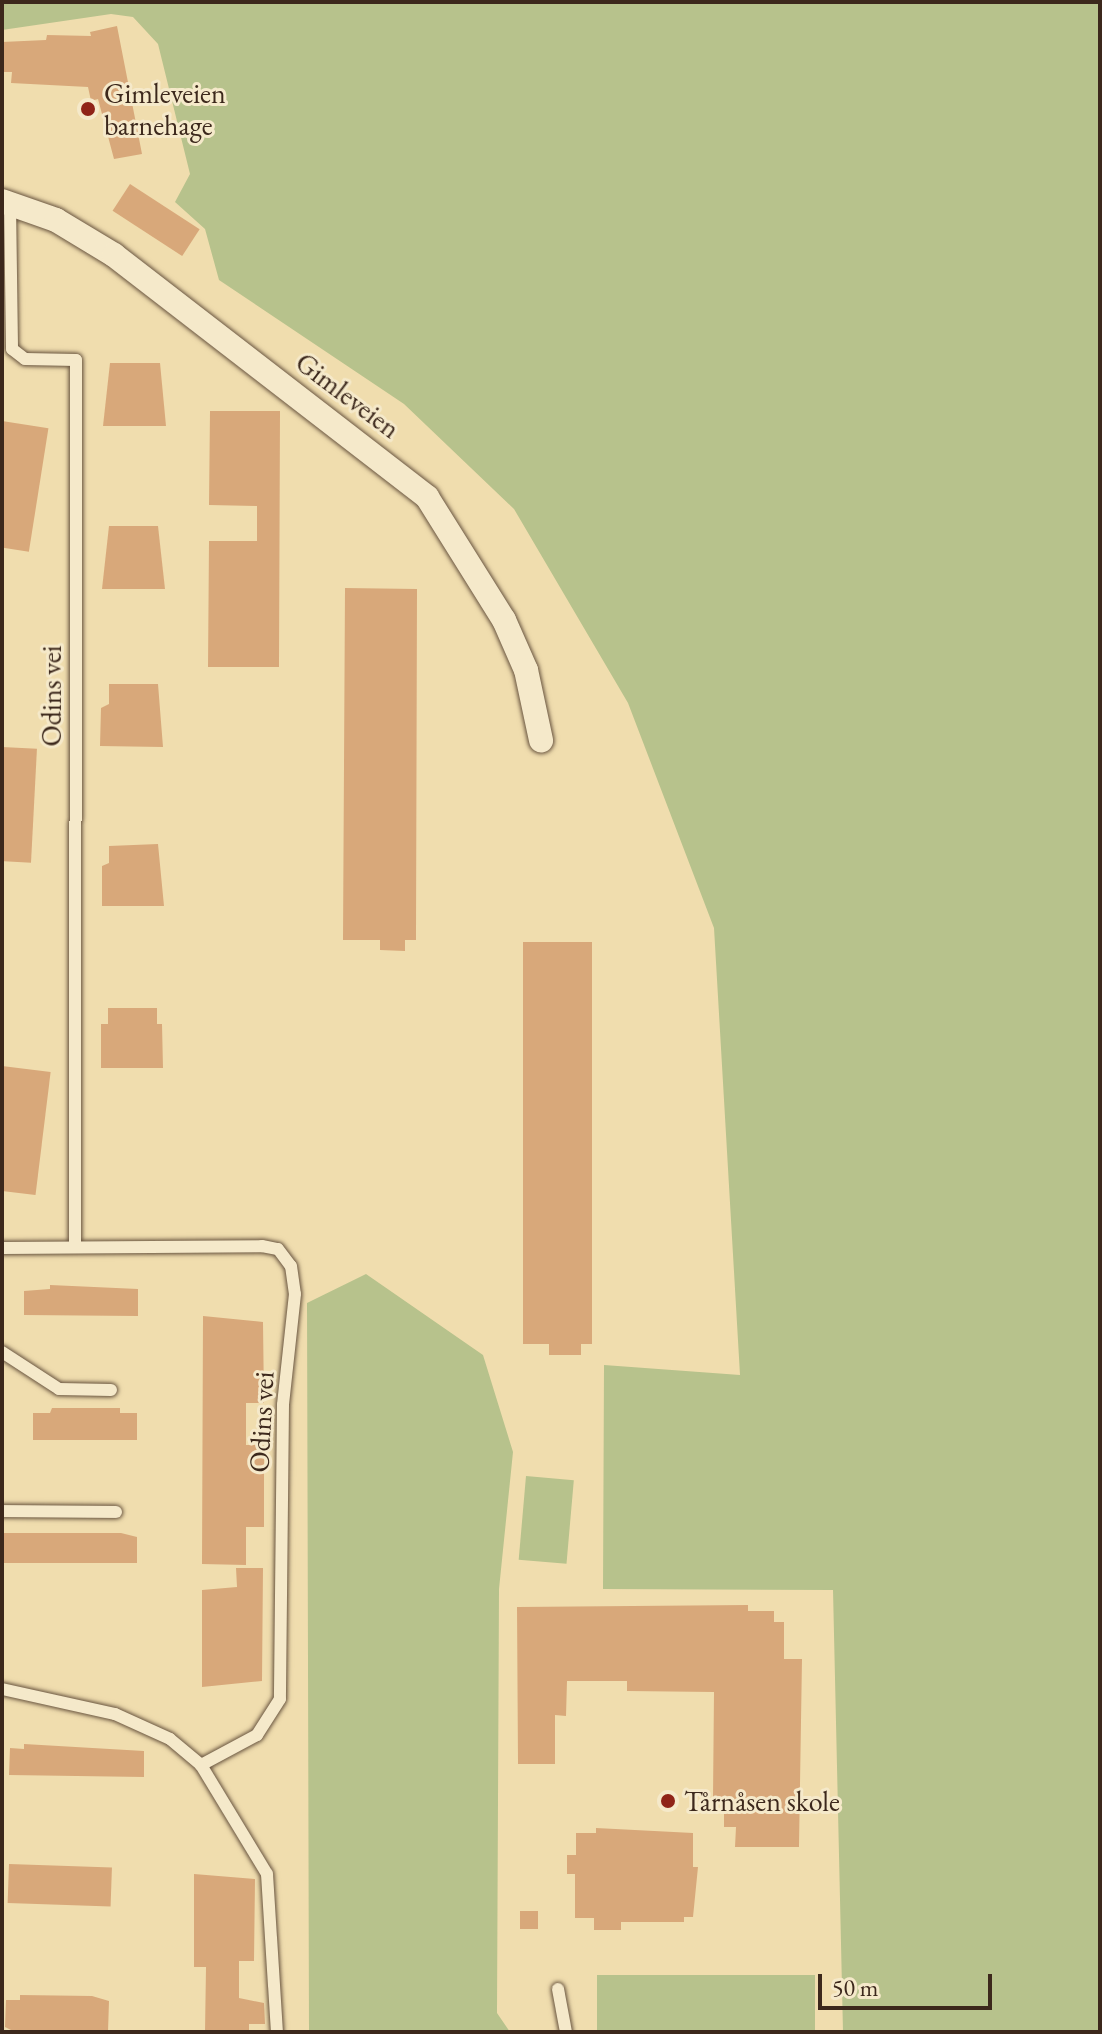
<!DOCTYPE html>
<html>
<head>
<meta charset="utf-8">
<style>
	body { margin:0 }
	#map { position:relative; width:1102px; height:2034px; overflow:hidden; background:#f0ddae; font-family:"EB Garamond",serif }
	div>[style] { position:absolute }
	.green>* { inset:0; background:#b7c28c; transform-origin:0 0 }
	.building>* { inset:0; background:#d8a87a; transform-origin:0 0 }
	.roads { filter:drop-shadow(0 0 2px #695540) drop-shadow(0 0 2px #695540) }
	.service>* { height:12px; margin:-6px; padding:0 6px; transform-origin:6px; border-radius:6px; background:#f5e9ca }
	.minor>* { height:24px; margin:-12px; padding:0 12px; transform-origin:12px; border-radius:12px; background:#f5e9ca }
	.dots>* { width:22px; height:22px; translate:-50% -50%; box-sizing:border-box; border:4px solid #f5e9ca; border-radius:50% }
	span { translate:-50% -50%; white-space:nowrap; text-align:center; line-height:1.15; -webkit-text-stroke:6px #f5e9ca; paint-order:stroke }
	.poi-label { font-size:28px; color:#3c281c }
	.left { translate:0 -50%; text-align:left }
	.street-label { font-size:28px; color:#3c281c }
	.frame { position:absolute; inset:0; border:4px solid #3c281c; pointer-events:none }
	.scale { position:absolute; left:818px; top:1974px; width:174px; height:36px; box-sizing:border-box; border:4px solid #3c281c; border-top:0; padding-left:10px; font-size:24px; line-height:28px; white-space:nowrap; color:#3c281c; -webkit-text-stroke:6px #f5e9ca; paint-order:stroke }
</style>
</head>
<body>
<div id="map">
	<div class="green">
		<div style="clip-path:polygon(2px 2px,1100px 2px,1100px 2032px,843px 2032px,833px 1590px,603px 1589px,604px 1365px,740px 1375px,714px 928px,628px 703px,514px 509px,404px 404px,219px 280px,205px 229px,175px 202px,190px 174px,158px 44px,133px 17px,111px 14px,2px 30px)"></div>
		<div style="clip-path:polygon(366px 1274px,483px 1355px,513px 1452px,499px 1589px,497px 2013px,510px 2032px,309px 2032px,307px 1303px)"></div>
		<div style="left:526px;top:1476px;width:48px;height:84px;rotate:5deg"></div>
		<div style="left:815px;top:1975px;width:57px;height:218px;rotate:90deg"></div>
	</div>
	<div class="building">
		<div style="clip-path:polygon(117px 26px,142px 154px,114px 159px,98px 99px,91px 101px,88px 87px,11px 83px,12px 72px,2px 72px,2px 42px,46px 40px,47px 35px,91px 36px,90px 32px)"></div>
		<div style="left:130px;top:184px;width:83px;height:32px;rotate:33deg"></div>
		<div style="clip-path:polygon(110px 363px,160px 363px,166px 426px,103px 426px)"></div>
		<div style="clip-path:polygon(210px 411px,280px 411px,279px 667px,208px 667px,209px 541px,257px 541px,257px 506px,209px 505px)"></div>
		<div style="left:2px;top:421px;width:47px;height:125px;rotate:9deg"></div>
		<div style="clip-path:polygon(109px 526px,158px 526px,165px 589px,102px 589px)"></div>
		<div style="clip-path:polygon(345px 588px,417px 589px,416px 940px,405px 940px,405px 951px,380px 950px,380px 940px,343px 940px)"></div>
		<div style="clip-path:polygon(109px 684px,158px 684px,163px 747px,100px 746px,101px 708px,109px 704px)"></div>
		<div style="left:2px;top:747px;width:35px;height:114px;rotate:3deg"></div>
		<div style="clip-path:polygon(158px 844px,164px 906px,102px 906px,102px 866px,109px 863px,109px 846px)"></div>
		<div style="clip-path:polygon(523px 942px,592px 942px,592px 1344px,581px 1344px,581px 1355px,549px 1355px,549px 1344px,523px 1344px)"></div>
		<div style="clip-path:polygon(108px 1008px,157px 1008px,157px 1024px,162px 1024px,163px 1068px,101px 1068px,101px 1024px,108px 1024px)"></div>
		<div style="left:2px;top:1066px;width:49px;height:124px;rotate:7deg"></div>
		<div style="clip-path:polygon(50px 1285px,138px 1289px,138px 1316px,24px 1315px,24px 1291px,50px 1289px)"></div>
		<div style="clip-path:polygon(203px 1316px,263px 1322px,264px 1403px,246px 1403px,246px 1445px,264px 1445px,264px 1527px,246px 1527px,246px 1565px,202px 1564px)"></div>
		<div style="clip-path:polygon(52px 1408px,120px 1408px,120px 1413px,137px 1413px,137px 1440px,33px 1440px,33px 1413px,50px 1413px)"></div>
		<div style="clip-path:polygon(2px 1533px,121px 1533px,137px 1537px,137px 1563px,2px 1563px)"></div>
		<div style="clip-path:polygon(236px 1568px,263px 1568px,262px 1681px,202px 1687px,202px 1590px,237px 1587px)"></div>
		<div style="clip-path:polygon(748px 1605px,748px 1611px,774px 1611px,774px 1622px,784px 1622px,784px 1659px,802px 1659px,799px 1847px,735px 1847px,736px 1827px,724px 1827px,724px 1797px,713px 1797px,714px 1692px,627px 1691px,627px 1681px,567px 1681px,566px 1716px,555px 1715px,555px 1764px,518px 1764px,517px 1607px)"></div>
		<div style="clip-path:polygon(24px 1744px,144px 1751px,144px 1777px,9px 1775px,10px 1748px,24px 1749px)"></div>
		<div style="clip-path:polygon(596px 1828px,693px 1833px,693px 1867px,698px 1867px,693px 1917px,684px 1917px,684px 1922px,621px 1922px,621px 1930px,594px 1930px,594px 1918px,575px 1918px,575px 1874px,567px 1874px,567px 1855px,576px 1855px,576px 1833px,596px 1833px)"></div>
		<div style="left:9px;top:1864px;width:103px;height:39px;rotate:2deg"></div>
		<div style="clip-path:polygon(194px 1874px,255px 1879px,254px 1961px,239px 1961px,239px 1998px,264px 2003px,265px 2024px,249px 2024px,249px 2032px,205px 2032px,206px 1967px,194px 1967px)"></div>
		<div style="left:520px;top:1911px;width:18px;height:18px"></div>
		<div style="clip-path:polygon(20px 1995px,92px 1996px,109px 2001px,108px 2032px,13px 2031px,5px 2027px,6px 2000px,20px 2000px)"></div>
	</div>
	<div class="roads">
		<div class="service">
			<div style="left:10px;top:203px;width:146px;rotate:89.2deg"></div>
			<div style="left:12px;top:349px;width:16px;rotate:38deg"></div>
			<div style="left:25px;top:359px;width:51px;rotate:1.1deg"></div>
			<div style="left:76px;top:360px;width:885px;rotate:90.06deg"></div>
			<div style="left:2px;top:1248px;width:260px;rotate:-0.4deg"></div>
			<div style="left:262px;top:1246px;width:16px;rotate:11deg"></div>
			<div style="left:278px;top:1249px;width:21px;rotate:53deg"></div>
			<div style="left:291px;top:1266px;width:28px;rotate:82deg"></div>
			<div style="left:295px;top:1294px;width:112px;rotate:96.2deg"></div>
			<div style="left:283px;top:1405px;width:294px;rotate:90.6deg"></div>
			<div style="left:280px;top:1699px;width:43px;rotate:122.6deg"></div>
			<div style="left:257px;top:1735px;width:64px;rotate:151.8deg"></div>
			<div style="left:2px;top:1352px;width:68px;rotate:33deg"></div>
			<div style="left:59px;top:1389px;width:52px;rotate:1.1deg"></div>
			<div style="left:2px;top:1511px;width:114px;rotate:0.5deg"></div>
			<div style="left:2px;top:1689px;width:116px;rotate:12.5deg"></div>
			<div style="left:115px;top:1714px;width:60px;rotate:24.4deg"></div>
			<div style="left:170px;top:1739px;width:40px;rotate:40deg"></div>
			<div style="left:201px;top:1765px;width:127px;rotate:58.8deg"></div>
			<div style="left:267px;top:1874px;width:158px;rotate:86.4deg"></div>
			<div style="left:558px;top:1989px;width:44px;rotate:79.5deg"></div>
		</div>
		<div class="minor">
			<div style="left:2px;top:201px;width:57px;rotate:19.4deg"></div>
			<div style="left:56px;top:220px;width:68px;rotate:31.1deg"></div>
			<div style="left:114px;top:255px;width:396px;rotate:37.7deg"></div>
			<div style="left:427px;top:497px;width:145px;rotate:58deg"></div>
			<div style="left:504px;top:620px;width:55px;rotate:66.3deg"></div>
			<div style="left:526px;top:670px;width:72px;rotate:77.9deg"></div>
		</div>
	</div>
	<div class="dots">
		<div style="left:88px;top:109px;background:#8f2418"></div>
		<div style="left:668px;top:1801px;background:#8f2418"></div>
	</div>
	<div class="poi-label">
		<span class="left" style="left:104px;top:109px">Gimleveien<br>barnehage</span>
		<span class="left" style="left:684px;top:1801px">Tårnåsen skole</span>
	</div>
	<div class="street-label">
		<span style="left:348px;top:395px;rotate:37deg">Gimleveien</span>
		<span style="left:51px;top:696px;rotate:-90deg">Odins vei</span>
		<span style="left:261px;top:1422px;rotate:-87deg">Odins vei</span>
	</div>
	<div class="frame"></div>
	<div class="scale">50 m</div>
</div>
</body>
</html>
